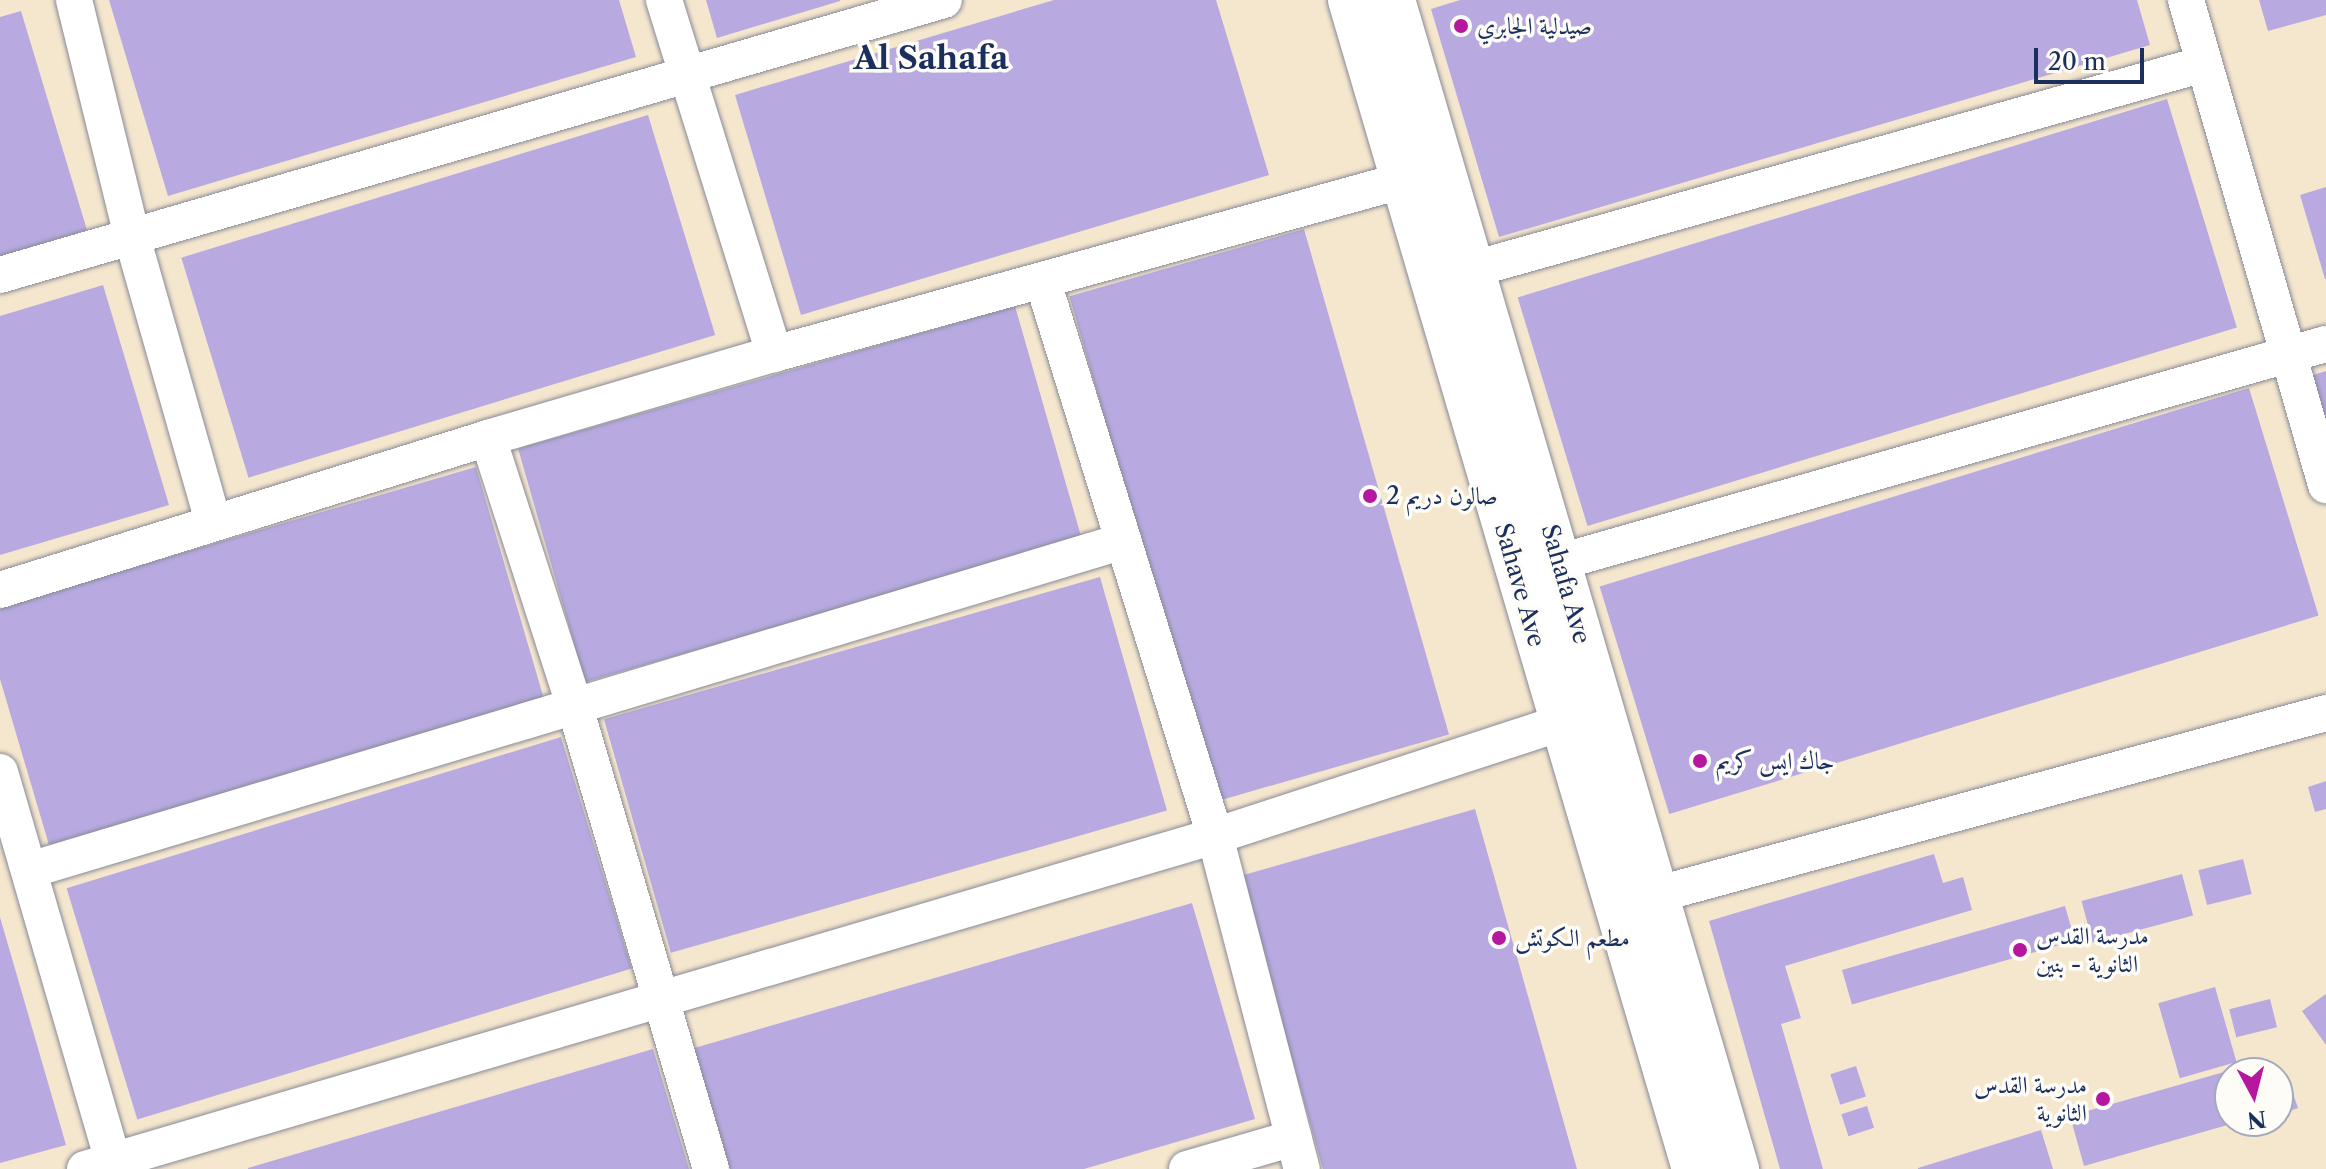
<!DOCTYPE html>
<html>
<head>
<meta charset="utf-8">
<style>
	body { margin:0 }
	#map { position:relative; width:2326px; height:1169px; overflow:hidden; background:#f5e6ce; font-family:"Libre Caslon Text",Amiri,serif }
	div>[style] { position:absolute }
	.building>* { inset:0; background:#b8aae1; transform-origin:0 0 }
	.roads { filter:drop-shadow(0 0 2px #888a96) drop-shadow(0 0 2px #888a96) }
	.minor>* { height:36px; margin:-18px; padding:0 18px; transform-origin:18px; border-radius:18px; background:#fff }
	.major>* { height:44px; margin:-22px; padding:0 22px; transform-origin:22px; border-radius:22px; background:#fff }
	.dots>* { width:22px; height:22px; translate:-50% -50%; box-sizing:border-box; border:4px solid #fdfcf7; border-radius:50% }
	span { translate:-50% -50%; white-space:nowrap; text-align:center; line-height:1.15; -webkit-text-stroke:7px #fdfcf7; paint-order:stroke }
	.poi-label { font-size:24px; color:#1b2f5e }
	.left { translate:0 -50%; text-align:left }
	.right { translate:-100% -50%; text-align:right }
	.street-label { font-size:24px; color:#1b2f5e }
	.district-label { font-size:32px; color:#1b2f5e; font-weight:700 }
	.north { position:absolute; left:2214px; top:1057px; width:80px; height:80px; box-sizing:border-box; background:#fdfcf7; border:2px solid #a3aaba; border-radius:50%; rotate:173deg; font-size:22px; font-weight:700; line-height:32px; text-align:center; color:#1b2f5e }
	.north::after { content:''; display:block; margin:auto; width:28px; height:36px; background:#b5179e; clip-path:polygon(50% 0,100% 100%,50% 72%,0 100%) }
	.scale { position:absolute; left:2034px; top:48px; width:110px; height:36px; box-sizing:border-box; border:4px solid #1b2f5e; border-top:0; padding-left:10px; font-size:24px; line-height:28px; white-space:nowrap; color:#1b2f5e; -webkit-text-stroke:6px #fdfcf7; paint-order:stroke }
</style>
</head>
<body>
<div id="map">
	<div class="building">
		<div style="clip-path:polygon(109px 0,619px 0,636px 57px,168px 196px)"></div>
		<div style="clip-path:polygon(706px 0,840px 0,840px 1px,717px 38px)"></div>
		<div style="clip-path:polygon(1054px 0,1216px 0,1269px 175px,801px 315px,735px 95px)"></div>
		<div style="clip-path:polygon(1460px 0,2137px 0,2150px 45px,1499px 237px,1431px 9px)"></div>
		<div style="clip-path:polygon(2259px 0,2326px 0,2326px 15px,2268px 31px)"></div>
		<div style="clip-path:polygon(21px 11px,87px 230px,0 257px,0 17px)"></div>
		<div style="left:2167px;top:99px;width:239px;height:679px;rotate:73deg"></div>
		<div style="left:648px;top:115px;width:230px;height:488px;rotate:73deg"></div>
		<div style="clip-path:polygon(2326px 187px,2326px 279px,2325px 279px,2300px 195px)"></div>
		<div style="left:1304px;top:229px;width:526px;height:244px;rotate:74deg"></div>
		<div style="clip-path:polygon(103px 285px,169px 505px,0 555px,0 316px)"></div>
		<div style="left:1015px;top:306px;width:243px;height:517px;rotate:74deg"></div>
		<div style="clip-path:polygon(2326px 371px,2326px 428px,2310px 376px)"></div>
		<div style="left:2249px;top:388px;width:238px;height:679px;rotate:73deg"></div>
		<div style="clip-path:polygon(476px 467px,544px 699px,49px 845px,0 679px,0 606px)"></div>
		<div style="left:1100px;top:577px;width:243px;height:516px;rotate:74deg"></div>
		<div style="left:561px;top:737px;width:242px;height:517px;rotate:73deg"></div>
		<div style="clip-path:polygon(2326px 781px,2326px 809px,2315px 812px,2308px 787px)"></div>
		<div style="clip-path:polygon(1475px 809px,1577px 1169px,1323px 1169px,1240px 876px)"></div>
		<div style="clip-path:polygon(1934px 854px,1943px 883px,1963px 877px,1972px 910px,1785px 966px,1801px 1018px,1781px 1024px,1823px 1169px,1780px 1169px,1709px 921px)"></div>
		<div style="left:2243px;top:859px;width:36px;height:46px;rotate:76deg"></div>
		<div style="left:2182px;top:874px;width:43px;height:104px;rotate:75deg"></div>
		<div style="clip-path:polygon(1192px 903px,1255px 1119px,1084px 1169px,726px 1169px,691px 1049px)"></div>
		<div style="left:2065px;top:906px;width:36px;height:232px;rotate:74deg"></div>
		<div style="clip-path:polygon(0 917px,66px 1145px,0 1163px)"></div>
		<div style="left:2215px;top:987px;width:78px;height:59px;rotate:74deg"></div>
		<div style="clip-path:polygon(2326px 994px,2326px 1045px,2302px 1011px)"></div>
		<div style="left:2270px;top:999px;width:29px;height:42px;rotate:76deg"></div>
		<div style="clip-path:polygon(653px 1049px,689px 1169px,248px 1169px,248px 1168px)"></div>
		<div style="left:1856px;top:1066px;width:32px;height:27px;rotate:72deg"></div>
		<div style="clip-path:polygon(2224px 1072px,2230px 1096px,2230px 1121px,2238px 1122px,2084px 1166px,2070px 1116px)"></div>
		<div style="clip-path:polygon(2287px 1076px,2298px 1108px,2278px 1115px,2278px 1079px)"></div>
		<div style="left:1867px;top:1106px;width:23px;height:27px;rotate:72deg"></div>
		<div style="clip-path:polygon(2041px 1130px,2053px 1169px,1918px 1169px,1918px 1168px)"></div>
	</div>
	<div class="roads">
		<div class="minor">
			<div style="left:74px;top:0;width:244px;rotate:76.2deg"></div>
			<div style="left:132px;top:237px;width:296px;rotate:74.1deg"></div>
			<div style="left:664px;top:0;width:371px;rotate:72.7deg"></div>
			<div style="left:2186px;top:0;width:505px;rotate:73.9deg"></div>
			<div style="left:1470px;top:270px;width:762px;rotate:-15.68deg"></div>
			<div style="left:0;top:275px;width:983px;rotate:-16.24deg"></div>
			<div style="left:1043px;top:282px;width:580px;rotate:72.75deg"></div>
			<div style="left:1215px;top:836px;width:344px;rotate:75.4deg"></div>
			<div style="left:488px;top:438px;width:283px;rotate:72.1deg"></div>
			<div style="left:575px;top:707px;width:482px;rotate:73.6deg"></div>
			<div style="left:1560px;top:562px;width:796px;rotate:-15.89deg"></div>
			<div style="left:0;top:590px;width:511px;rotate:-17.3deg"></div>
			<div style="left:488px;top:438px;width:298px;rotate:-16.4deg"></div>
			<div style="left:774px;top:354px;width:650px;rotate:-15.43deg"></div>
			<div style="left:0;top:772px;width:413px;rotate:73.8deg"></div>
			<div style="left:30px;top:870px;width:1142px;rotate:-16.74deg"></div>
			<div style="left:1633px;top:901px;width:718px;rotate:-15.18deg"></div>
			<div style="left:85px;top:1169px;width:1178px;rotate:-16.42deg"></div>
			<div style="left:1215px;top:836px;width:364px;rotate:-18.1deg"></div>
			<div style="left:1187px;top:1169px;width:111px;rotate:-16.2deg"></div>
		</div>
		<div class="major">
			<div style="left:1350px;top:0;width:1219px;rotate:73.6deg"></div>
			<div style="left:1393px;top:0;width:1219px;rotate:73.6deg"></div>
		</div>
	</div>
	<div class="dots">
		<div style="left:1461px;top:26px;background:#b5179e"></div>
		<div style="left:1370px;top:496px;background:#b5179e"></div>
		<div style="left:1700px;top:761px;background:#b5179e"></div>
		<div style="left:1499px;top:938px;background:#b5179e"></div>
		<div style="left:2020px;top:950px;background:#b5179e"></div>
		<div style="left:2103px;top:1099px;background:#b5179e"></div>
	</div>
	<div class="poi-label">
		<span class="left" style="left:1477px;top:26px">صيدلية الجابري</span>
		<span class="left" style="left:1386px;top:496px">صالون دريم 2</span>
		<span class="left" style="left:1716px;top:761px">جاك ايس كريم</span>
		<span class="left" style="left:2036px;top:950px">مدرسة القدس<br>الثانوية - بنين</span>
		<span class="left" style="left:1515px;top:938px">مطعم الكوتش</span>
		<span class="right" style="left:2087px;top:1099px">مدرسة القدس<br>الثانوية</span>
	</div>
	<div class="street-label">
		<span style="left:1566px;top:584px;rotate:74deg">Sahafa Ave</span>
		<span style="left:1520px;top:585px;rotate:74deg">Sahave Ave</span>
	</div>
	<div class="district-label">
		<span style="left:931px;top:58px">Al Sahafa</span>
	</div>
	<div class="north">N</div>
	<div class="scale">20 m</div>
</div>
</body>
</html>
